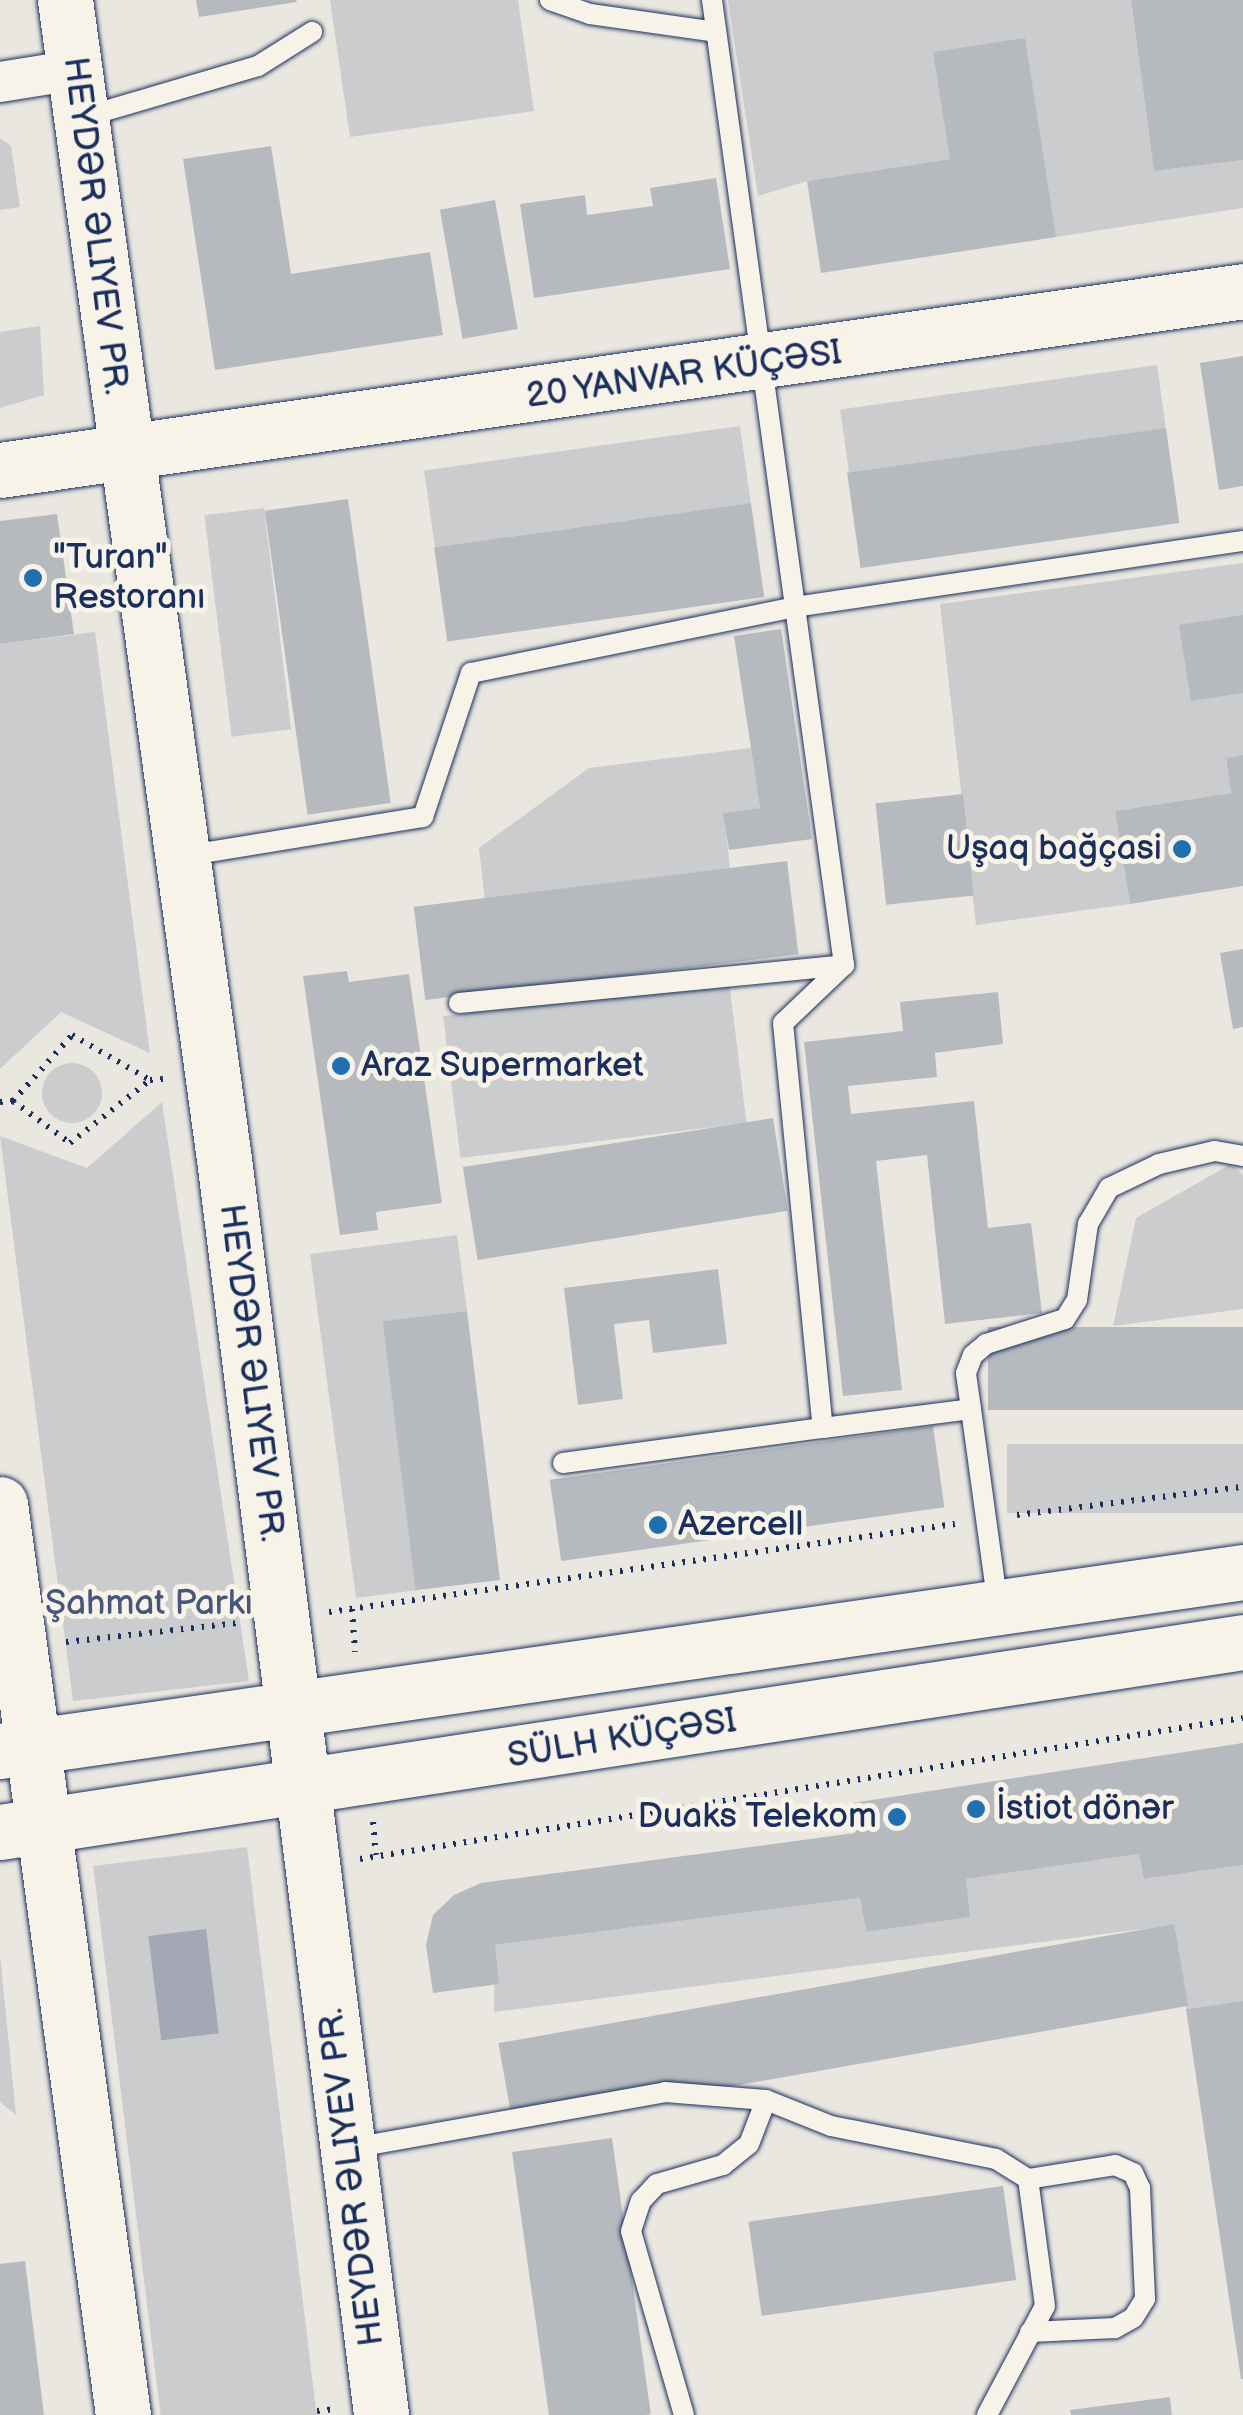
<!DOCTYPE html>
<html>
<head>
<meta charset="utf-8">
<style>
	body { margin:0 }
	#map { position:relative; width:1243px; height:2415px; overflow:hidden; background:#eae7e0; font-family:"Balsamiq Sans",sans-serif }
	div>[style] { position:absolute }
	.green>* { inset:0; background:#cbcccd; transform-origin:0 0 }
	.round { border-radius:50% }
	.water>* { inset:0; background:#a3a8b4; transform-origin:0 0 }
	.building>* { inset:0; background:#b6babf; transform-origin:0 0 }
	.path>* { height:6px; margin-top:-3px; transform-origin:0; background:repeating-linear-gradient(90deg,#1b2f5e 0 2.5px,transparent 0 10.5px) }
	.roads { filter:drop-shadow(0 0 2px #1b2f5e) drop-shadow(0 0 2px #1b2f5e) }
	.lane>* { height:20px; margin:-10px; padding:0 10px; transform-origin:10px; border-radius:10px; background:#f7f3e8 }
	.street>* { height:40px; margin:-20px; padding:0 20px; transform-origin:20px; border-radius:20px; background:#f7f3e8 }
	.secondary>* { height:55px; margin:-27.5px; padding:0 27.5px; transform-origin:27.5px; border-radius:27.5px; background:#f7f3e8 }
	.highway>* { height:55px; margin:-27.5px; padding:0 27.5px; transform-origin:27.5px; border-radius:27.5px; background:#f7f3e8 }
	.dots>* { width:28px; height:28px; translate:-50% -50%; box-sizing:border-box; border:5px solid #f7f3e8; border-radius:50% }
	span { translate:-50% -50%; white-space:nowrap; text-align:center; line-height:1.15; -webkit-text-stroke:10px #f7f3e8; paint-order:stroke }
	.street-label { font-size:35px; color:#1b2f5e }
	.poi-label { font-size:35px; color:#1b2f5e }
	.left { translate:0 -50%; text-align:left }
	.right { translate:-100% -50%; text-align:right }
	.park-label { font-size:35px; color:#47567a }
</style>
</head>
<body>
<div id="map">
	<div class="green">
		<div style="clip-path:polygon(330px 0,518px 0,534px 111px,350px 137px)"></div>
		<div style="clip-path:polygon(728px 0,1131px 0,1154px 171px,1243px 160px,1243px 208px,1056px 237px,950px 159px,807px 181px,758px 196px)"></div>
		<div style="clip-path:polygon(0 138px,11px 146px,20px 207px,0 210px)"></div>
		<div style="clip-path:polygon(40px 326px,44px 395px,0 408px,0 332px)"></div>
		<div style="left:1157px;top:365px;width:64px;height:320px;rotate:82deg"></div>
		<div style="left:740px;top:426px;width:78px;height:319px;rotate:82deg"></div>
		<div style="left:264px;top:508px;width:223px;height:60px;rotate:83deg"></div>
		<div style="clip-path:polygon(1243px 563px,1243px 755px,1226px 758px,1231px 793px,1115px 811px,1130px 904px,976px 925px,940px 604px)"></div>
		<div style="clip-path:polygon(95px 632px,150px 1053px,61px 1012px,0 1069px,0 644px)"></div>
		<div style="clip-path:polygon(751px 748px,760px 808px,724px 813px,730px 869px,485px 901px,479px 848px,589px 768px)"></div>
		<div style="left:729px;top:981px;width:143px;height:288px;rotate:83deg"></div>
		<div class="round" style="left:42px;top:1063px;width:60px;height:60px"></div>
		<div style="clip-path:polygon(162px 1102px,249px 1681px,73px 1701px,0 1136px,87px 1168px)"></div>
		<div style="clip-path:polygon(1231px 1164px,1243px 1175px,1243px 1309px,1113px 1326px,1136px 1218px)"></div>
		<div style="clip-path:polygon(457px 1235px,467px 1311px,383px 1323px,418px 1590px,356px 1598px,310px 1254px)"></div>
		<div style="left:1243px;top:1444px;width:69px;height:236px;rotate:90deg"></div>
		<div style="left:247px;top:1847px;width:572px;height:155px;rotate:83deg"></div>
		<div style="clip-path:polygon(1139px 1854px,1145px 1879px,1243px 1865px,1243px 2001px,1186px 2009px,1174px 1925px,494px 2012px,495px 1945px,860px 1898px,866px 1932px,969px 1917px,966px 1879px)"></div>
		<div style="clip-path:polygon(0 1955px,16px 2115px,0 2102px)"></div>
	</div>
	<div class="water">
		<div style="left:206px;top:1929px;width:105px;height:58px;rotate:83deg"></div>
	</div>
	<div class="building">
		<div style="clip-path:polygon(196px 0,296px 0,297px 2px,199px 17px)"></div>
		<div style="clip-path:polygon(1131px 0,1243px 0,1243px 160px,1154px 171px)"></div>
		<div style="clip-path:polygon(1025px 38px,1056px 237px,821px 273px,807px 181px,950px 159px,933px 52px)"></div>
		<div style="clip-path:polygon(271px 146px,291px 274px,430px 252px,443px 335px,215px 370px,183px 159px)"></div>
		<div style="clip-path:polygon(716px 178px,730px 269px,534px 298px,520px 204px,585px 195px,587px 215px,653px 206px,650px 188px)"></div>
		<div style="left:495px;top:200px;width:131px;height:56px;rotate:80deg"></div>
		<div style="clip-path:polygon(1243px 356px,1243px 486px,1219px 490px,1200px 363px)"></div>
		<div style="left:1166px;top:428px;width:96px;height:322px;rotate:82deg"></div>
		<div style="left:348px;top:499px;width:307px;height:84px;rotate:82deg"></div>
		<div style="left:751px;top:503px;width:95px;height:320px;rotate:82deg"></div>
		<div style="clip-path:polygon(57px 514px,74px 634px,0 644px,0 521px)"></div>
		<div style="clip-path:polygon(1243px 615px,1243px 693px,1191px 701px,1179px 625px)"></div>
		<div style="clip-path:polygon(781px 629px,812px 839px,729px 850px,723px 813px,760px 808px,734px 636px)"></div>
		<div style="clip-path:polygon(1243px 755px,1243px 886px,1130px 904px,1115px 811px,1231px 793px,1226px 758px)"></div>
		<div style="left:963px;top:794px;width:102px;height:88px;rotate:84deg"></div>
		<div style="left:787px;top:861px;width:94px;height:376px;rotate:83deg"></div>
		<div style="clip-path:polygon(1243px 949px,1243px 1027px,1233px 1029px,1220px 953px)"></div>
		<div style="clip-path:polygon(347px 971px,349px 982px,409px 974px,442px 1203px,376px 1212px,378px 1230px,340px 1235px,303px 976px)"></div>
		<div style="clip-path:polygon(998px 992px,1003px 1044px,935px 1053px,937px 1077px,848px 1086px,851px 1114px,974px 1101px,988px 1228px,1031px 1223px,1042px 1313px,945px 1324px,927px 1155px,876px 1161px,902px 1390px,843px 1396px,804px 1042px,903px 1031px,900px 1002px)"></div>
		<div style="left:773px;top:1118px;width:94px;height:314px;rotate:81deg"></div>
		<div style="clip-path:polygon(718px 1269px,727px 1344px,653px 1353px,649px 1320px,614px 1324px,623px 1399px,578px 1405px,564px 1288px)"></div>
		<div style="left:467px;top:1311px;width:271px;height:85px;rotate:83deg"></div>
		<div style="left:1243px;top:1327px;width:83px;height:255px;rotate:90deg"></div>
		<div style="left:933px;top:1426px;width:82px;height:387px;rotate:82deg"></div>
		<div style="clip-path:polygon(1243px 1743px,1243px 1865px,1144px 1879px,1139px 1854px,966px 1879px,970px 1917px,866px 1932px,860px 1898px,495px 1945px,499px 1984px,433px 1993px,426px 1945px,433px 1915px,454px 1895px,481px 1883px,855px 1833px,852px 1803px)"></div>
		<div style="left:1174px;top:1924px;width:83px;height:686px;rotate:80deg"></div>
		<div style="clip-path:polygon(1243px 2001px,1243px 2379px,1241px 2379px,1186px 2009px)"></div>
		<div style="left:612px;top:2138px;width:279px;height:101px;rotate:82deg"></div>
		<div style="left:1003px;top:2186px;width:95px;height:257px;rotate:82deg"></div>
		<div style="clip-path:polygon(25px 2261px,44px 2415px,0 2415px,0 2264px)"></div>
		<div style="clip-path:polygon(1170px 2397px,1172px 2415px,1071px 2415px,1070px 2410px)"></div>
	</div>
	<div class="path">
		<div style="left:13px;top:1101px;width:89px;rotate:-48.2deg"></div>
		<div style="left:72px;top:1035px;width:90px;rotate:30deg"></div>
		<div style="left:0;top:1102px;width:13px;rotate:-4deg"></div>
		<div style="left:13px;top:1101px;width:71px;rotate:36.4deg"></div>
		<div style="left:70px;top:1143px;width:102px;rotate:-38.2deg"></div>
		<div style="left:150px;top:1080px;width:13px;rotate:-4deg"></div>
		<div style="left:1017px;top:1515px;width:228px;rotate:-7.1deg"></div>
		<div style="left:352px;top:1609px;width:43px;rotate:86deg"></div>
		<div style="left:329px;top:1612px;width:632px;rotate:-8deg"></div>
		<div style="left:66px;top:1642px;width:172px;rotate:-6.3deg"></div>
		<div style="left:373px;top:1822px;width:33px;rotate:85deg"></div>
		<div style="left:360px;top:1859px;width:894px;rotate:-9.07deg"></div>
		<div style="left:317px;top:2411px;width:19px;rotate:-6deg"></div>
	</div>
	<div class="roads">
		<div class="lane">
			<div style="left:550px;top:0;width:42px;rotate:19.3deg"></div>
			<div style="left:590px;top:14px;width:127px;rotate:8.1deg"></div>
			<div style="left:712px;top:0;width:974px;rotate:82.21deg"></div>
			<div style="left:844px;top:965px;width:84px;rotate:136.4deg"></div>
			<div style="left:783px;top:1023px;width:407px;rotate:84.4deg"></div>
			<div style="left:823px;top:1428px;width:149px;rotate:-7.3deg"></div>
			<div style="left:971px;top:1409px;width:198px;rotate:82.2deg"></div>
			<div style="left:81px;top:118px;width:184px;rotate:-16.4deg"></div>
			<div style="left:258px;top:66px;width:64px;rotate:-32.2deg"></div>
			<div style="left:184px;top:856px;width:242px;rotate:-9.3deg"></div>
			<div style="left:423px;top:817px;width:152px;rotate:-71.6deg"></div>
			<div style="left:471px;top:673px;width:331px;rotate:-11.5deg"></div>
			<div style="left:795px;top:607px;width:453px;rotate:-8.4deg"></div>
			<div style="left:459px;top:1003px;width:387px;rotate:-5.6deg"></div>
			<div style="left:971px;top:1409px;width:36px;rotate:-98deg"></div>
			<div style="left:966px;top:1373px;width:19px;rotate:-69deg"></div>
			<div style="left:973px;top:1355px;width:17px;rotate:-40deg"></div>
			<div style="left:986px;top:1344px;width:83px;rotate:-17.6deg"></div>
			<div style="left:1065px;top:1319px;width:22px;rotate:-58deg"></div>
			<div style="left:1077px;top:1300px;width:77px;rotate:-81.8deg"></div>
			<div style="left:1088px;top:1224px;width:42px;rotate:-59.7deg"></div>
			<div style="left:1109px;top:1188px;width:55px;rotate:-25.6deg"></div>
			<div style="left:1159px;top:1164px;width:57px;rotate:-13.1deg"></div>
			<div style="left:1215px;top:1151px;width:28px;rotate:10deg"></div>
			<div style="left:563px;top:1463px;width:262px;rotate:-7.7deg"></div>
			<div style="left:352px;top:2148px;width:318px;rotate:-10.1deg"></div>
			<div style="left:665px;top:2092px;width:101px;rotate:4.5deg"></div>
			<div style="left:766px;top:2100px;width:70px;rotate:21.8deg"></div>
			<div style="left:831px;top:2126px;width:168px;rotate:11.3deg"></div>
			<div style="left:996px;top:2159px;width:38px;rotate:32deg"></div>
			<div style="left:1028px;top:2179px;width:88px;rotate:-9.1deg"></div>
			<div style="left:1115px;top:2165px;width:20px;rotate:24deg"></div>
			<div style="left:1133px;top:2173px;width:17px;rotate:65deg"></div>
			<div style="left:1140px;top:2188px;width:111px;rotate:87.4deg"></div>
			<div style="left:1145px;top:2299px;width:22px;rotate:122deg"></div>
			<div style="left:1133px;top:2318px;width:21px;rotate:151deg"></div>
			<div style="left:1115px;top:2328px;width:85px;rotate:177.3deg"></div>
			<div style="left:684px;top:2415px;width:191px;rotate:-106.1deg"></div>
			<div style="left:631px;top:2231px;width:32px;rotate:-72deg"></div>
			<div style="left:641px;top:2201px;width:23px;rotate:-47deg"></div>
			<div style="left:657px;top:2184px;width:69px;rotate:-16.1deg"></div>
			<div style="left:723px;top:2165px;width:33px;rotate:-39deg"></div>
			<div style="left:749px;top:2144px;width:47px;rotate:-68.9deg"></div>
			<div style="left:987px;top:2415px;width:123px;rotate:-62deg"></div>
			<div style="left:1045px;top:2306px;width:128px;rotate:-97.6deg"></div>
		</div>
		<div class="street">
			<div style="left:0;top:82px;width:76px;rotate:-9.1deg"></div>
		</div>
		<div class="secondary">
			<div style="left:65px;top:0;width:1178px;rotate:82.19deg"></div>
			<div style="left:225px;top:1167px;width:1258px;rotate:82.87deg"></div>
			<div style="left:0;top:470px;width:1256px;rotate:-8.19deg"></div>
			<div style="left:0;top:1504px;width:919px;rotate:82.31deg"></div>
		</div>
		<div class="highway">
			<div style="left:0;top:1751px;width:1256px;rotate:-8.19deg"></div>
			<div style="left:0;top:1832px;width:1257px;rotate:-8.69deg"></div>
		</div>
	</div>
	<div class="dots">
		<div style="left:33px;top:578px;background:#1f6fb2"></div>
		<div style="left:1182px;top:849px;background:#1f6fb2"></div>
		<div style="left:341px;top:1066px;background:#1f6fb2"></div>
		<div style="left:658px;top:1525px;background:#1f6fb2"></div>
		<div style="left:976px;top:1809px;background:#1f6fb2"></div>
		<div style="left:897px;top:1817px;background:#1f6fb2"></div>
	</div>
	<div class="street-label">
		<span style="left:95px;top:226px;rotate:83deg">HEYDƏR ƏLIYEV PR.</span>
		<span style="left:684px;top:375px;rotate:-8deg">20 YANVAR KÜÇƏSI</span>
		<span style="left:251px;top:1373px;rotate:83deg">HEYDƏR ƏLIYEV PR.</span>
		<span style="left:622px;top:1739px;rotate:-9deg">SÜLH KÜÇƏSI</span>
		<span style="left:352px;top:2177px;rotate:-97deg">HEYDƏR ƏLIYEV PR.</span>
	</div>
	<div class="poi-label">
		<span class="left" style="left:53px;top:578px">"Turan"<br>Restoranı</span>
		<span class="right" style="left:1162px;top:849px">Uşaq bağçasi</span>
		<span class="left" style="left:361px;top:1066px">Araz Supermarket</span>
		<span class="left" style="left:678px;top:1525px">Azercell</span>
		<span class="left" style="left:996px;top:1809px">İstiot dönәr</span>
		<span class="right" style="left:877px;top:1817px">Duaks Telekom</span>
	</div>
	<div class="park-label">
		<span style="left:149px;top:1604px">Şahmat Parkı</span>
	</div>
</div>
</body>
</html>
